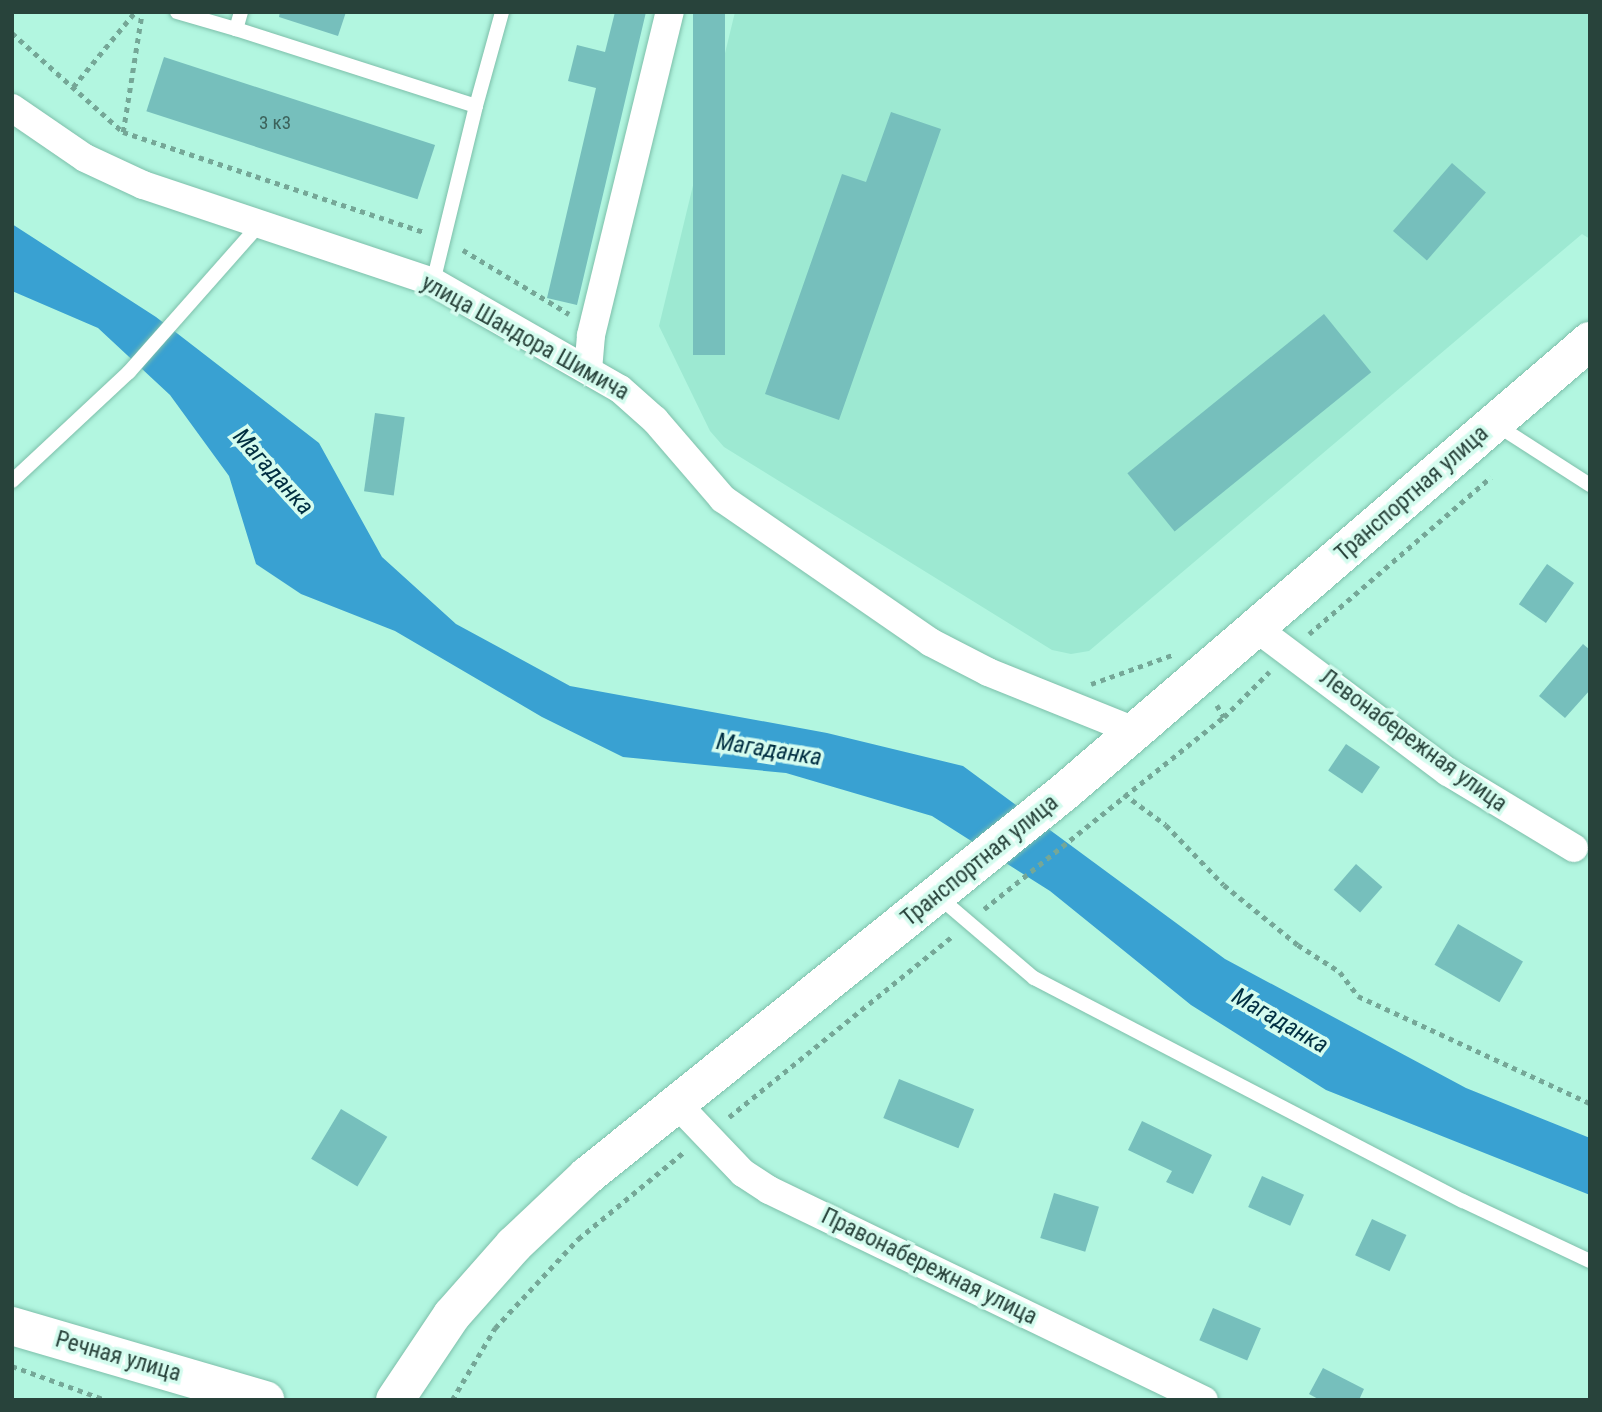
<!DOCTYPE html>
<html>
<head>
<meta charset="utf-8">
<style>
	body { margin:0 }
	#map { position:relative; width:1602px; height:1412px; overflow:hidden; background:#b2f6e0; font-family:"Roboto Condensed",sans-serif }
	div>[style] { position:absolute }
	.built>* { inset:0; background:#9de9d2 }
	.water>* { inset:0; background:#39a1d2 }
	.building>* { inset:0; background:#76bfbc; transform-origin:0 0 }
	.path>* { height:4.5px; margin-top:-2.25px; transform-origin:0; background:repeating-linear-gradient(90deg,#75a797 0 5px,transparent 0 10px) }
	.roads { filter:drop-shadow(0 0 2px #7dbfaa) drop-shadow(0 0 2px #7dbfaa) }
	.lane>* { height:14px; margin:-7px; padding:0 7px; transform-origin:7px; border-radius:7px; background:#fff }
	.street>* { height:28px; margin:-14px; padding:0 14px; transform-origin:14px; border-radius:14px; background:#fff }
	.secondary>* { height:38px; margin:-19px; padding:0 19px; transform-origin:19px; border-radius:19px; background:#fff }
	span { translate:-50% -50%; white-space:nowrap; text-align:center; line-height:1.15; -webkit-text-stroke:7px #d5fcef; paint-order:stroke }
	.number-label { font-size:19px; color:#3c625b }
	.number-label span { -webkit-text-stroke-width:0 }
	.street-label { font-size:23px; color:#28433b }
	.water-label { font-size:24px; color:#002e41; font-style:italic }
	.frame { position:absolute; inset:0; border:14px solid #28433b; pointer-events:none }
</style>
</head>
<body>
<div id="map">
	<div class="built">
		<div style="clip-path:polygon(735px 12px,1590px 12px,1590px 239px,1582px 234px,1089px 651px,1071px 654px,1052px 650px,724px 447px,710px 431px,659px 326px)"></div>
	</div>
	<div class="water">
		<div style="clip-path:polygon(12px 224px,156px 317px,319px 443px,382px 557px,456px 624px,570px 686px,827px 733px,963px 766px,1225px 959px,1466px 1088px,1590px 1138px,1590px 1195px,1326px 1090px,1191px 1005px,1050px 891px,932px 816px,786px 773px,623px 757px,542px 717px,395px 631px,301px 594px,256px 564px,229px 476px,170px 395px,98px 328px,12px 291px)"></div>
	</div>
	<div class="building">
		<div style="clip-path:polygon(280px 12px,346px 12px,338px 36px,279px 17px)"></div>
		<div style="clip-path:polygon(615px 12px,646px 12px,577px 305px,547px 298px,596px 88px,568px 81px,577px 45px,605px 52px)"></div>
		<div style="left:693px;top:12px;width:32px;height:343px"></div>
		<div style="left:164px;top:57px;width:285px;height:57px;rotate:18deg"></div>
		<div style="clip-path:polygon(891px 112px,941px 129px,839px 420px,765px 394px,842px 174px,866px 182px)"></div>
		<div style="left:1452px;top:163px;width:45px;height:90px;rotate:41deg"></div>
		<div style="left:1324px;top:314px;width:75px;height:253px;rotate:51deg"></div>
		<div style="left:375px;top:413px;width:30px;height:79px;rotate:8deg"></div>
		<div style="left:1547px;top:564px;width:33px;height:49px;rotate:35deg"></div>
		<div style="clip-path:polygon(1583px 644px,1590px 650px,1590px 690px,1565px 718px,1539px 696px)"></div>
		<div style="left:1346px;top:744px;width:41px;height:32px;rotate:34deg"></div>
		<div style="left:1356px;top:864px;width:35px;height:34px;rotate:41deg"></div>
		<div style="left:1458px;top:924px;width:75px;height:47px;rotate:30deg"></div>
		<div style="left:899px;top:1079px;width:81px;height:42px;rotate:22deg"></div>
		<div style="left:341px;top:1109px;width:54px;height:58px;rotate:31deg"></div>
		<div style="clip-path:polygon(1142px 1121px,1212px 1155px,1193px 1194px,1166px 1182px,1172px 1171px,1128px 1150px)"></div>
		<div style="left:1262px;top:1176px;width:46px;height:34px;rotate:24deg"></div>
		<div style="left:1054px;top:1193px;width:47px;height:47px;rotate:17deg"></div>
		<div style="left:1372px;top:1219px;width:38px;height:40px;rotate:25deg"></div>
		<div style="left:1213px;top:1308px;width:52px;height:35px;rotate:23deg"></div>
		<div style="clip-path:polygon(1323px 1368px,1364px 1389px,1359px 1400px,1320px 1400px,1309px 1394px)"></div>
	</div>
	<div class="path">
		<div style="left:12px;top:33px;width:149px;rotate:41.7deg"></div>
		<div style="left:123px;top:132px;width:316px;rotate:18.4deg"></div>
		<div style="left:73px;top:87px;width:97px;rotate:-50.4deg"></div>
		<div style="left:123px;top:132px;width:121px;rotate:-81deg"></div>
		<div style="left:463px;top:250px;width:124px;rotate:31.1deg"></div>
		<div style="left:1309px;top:634px;width:240px;rotate:-40.8deg"></div>
		<div style="left:1091px;top:684px;width:86px;rotate:-19.7deg"></div>
		<div style="left:1217px;top:705px;width:14px;rotate:60deg"></div>
		<div style="left:1224px;top:717px;width:64px;rotate:-45deg"></div>
		<div style="left:1124px;top:794px;width:52px;rotate:36.4deg"></div>
		<div style="left:1166px;top:825px;width:83px;rotate:46deg"></div>
		<div style="left:1224px;top:885px;width:95px;rotate:39deg"></div>
		<div style="left:1298px;top:945px;width:50px;rotate:32.7deg"></div>
		<div style="left:1340px;top:972px;width:30px;rotate:53deg"></div>
		<div style="left:1358px;top:996px;width:255px;rotate:24.8deg"></div>
		<div style="left:984px;top:909px;width:307px;rotate:-38.7deg"></div>
		<div style="left:729px;top:1117px;width:289px;rotate:-39deg"></div>
		<div style="left:12px;top:1366px;width:100px;rotate:19.9deg"></div>
		<div style="left:452px;top:1400px;width:84px;rotate:-59.2deg"></div>
		<div style="left:495px;top:1328px;width:122px;rotate:-47deg"></div>
		<div style="left:578px;top:1239px;width:137px;rotate:-39.4deg"></div>
	</div>
	<div class="roads">
		<div class="lane">
			<div style="left:177px;top:12px;width:61px;rotate:16.1deg"></div>
			<div style="left:241px;top:12px;width:18px;rotate:106deg"></div>
			<div style="left:236px;top:29px;width:252px;rotate:17.8deg"></div>
			<div style="left:476px;top:106px;width:181px;rotate:103.7deg"></div>
			<div style="left:476px;top:106px;width:98px;rotate:-74.5deg"></div>
			<div style="left:1495px;top:424px;width:113px;rotate:32.7deg"></div>
			<div style="left:12px;top:481px;width:160px;rotate:-43deg"></div>
			<div style="left:129px;top:372px;width:198px;rotate:-48.5deg"></div>
			<div style="left:939px;top:897px;width:125px;rotate:40.5deg"></div>
			<div style="left:1034px;top:978px;width:483px;rotate:27.5deg"></div>
			<div style="left:1463px;top:1201px;width:140px;rotate:25.3deg"></div>
		</div>
		<div class="street">
			<div style="left:12px;top:108px;width:88px;rotate:34.4deg"></div>
			<div style="left:85px;top:158px;width:64px;rotate:25deg"></div>
			<div style="left:143px;top:185px;width:306px;rotate:18.5deg"></div>
			<div style="left:433px;top:282px;width:215px;rotate:29.8deg"></div>
			<div style="left:620px;top:389px;width:47px;rotate:41.5deg"></div>
			<div style="left:655px;top:420px;width:104px;rotate:49.3deg"></div>
			<div style="left:723px;top:499px;width:252px;rotate:34.6deg"></div>
			<div style="left:930px;top:642px;width:65px;rotate:27.3deg"></div>
			<div style="left:988px;top:672px;width:158px;rotate:21.9deg"></div>
			<div style="left:588px;top:370px;width:35px;rotate:-85deg"></div>
			<div style="left:591px;top:335px;width:333px;rotate:-76.3deg"></div>
			<div style="left:1256px;top:628px;width:240px;rotate:36.9deg"></div>
			<div style="left:1448px;top:772px;width:147px;rotate:31.1deg"></div>
			<div style="left:676px;top:1103px;width:97px;rotate:46.3deg"></div>
			<div style="left:743px;top:1173px;width:31px;rotate:33deg"></div>
			<div style="left:769px;top:1190px;width:483px;rotate:25.8deg"></div>
		</div>
		<div class="secondary">
			<div style="left:12px;top:1326px;width:264px;rotate:16.3deg"></div>
			<div style="left:395px;top:1400px;width:102px;rotate:-56.2deg"></div>
			<div style="left:452px;top:1315px;width:94px;rotate:-48.5deg"></div>
			<div style="left:514px;top:1245px;width:100px;rotate:-43.4deg"></div>
			<div style="left:587px;top:1176px;width:610px;rotate:-38.81deg"></div>
			<div style="left:1062px;top:794px;width:696px;rotate:-40.63deg"></div>
		</div>
	</div>
	<div class="number-label">
		<span style="left:275px;top:123px">3 к3</span>
	</div>
	<div class="street-label">
		<span style="left:525px;top:338px;rotate:29deg">улица Шандора Шимича</span>
		<span style="left:1412px;top:494px;rotate:-41deg">Транспортная улица</span>
		<span style="left:1413px;top:741px;rotate:36deg">Левонабережная улица</span>
		<span style="left:980px;top:861px;rotate:-39deg">Транспортная улица</span>
		<span style="left:929px;top:1267px;rotate:26deg">Правонабережная улица</span>
		<span style="left:118px;top:1357px;rotate:16deg">Речная улица</span>
	</div>
	<div class="water-label">
		<span style="left:273px;top:472px;rotate:48deg">Магаданка</span>
		<span style="left:769px;top:750px;rotate:9deg">Магаданка</span>
		<span style="left:1280px;top:1021px;rotate:30deg">Магаданка</span>
	</div>
	<div class="frame"></div>
</div>
</body>
</html>
